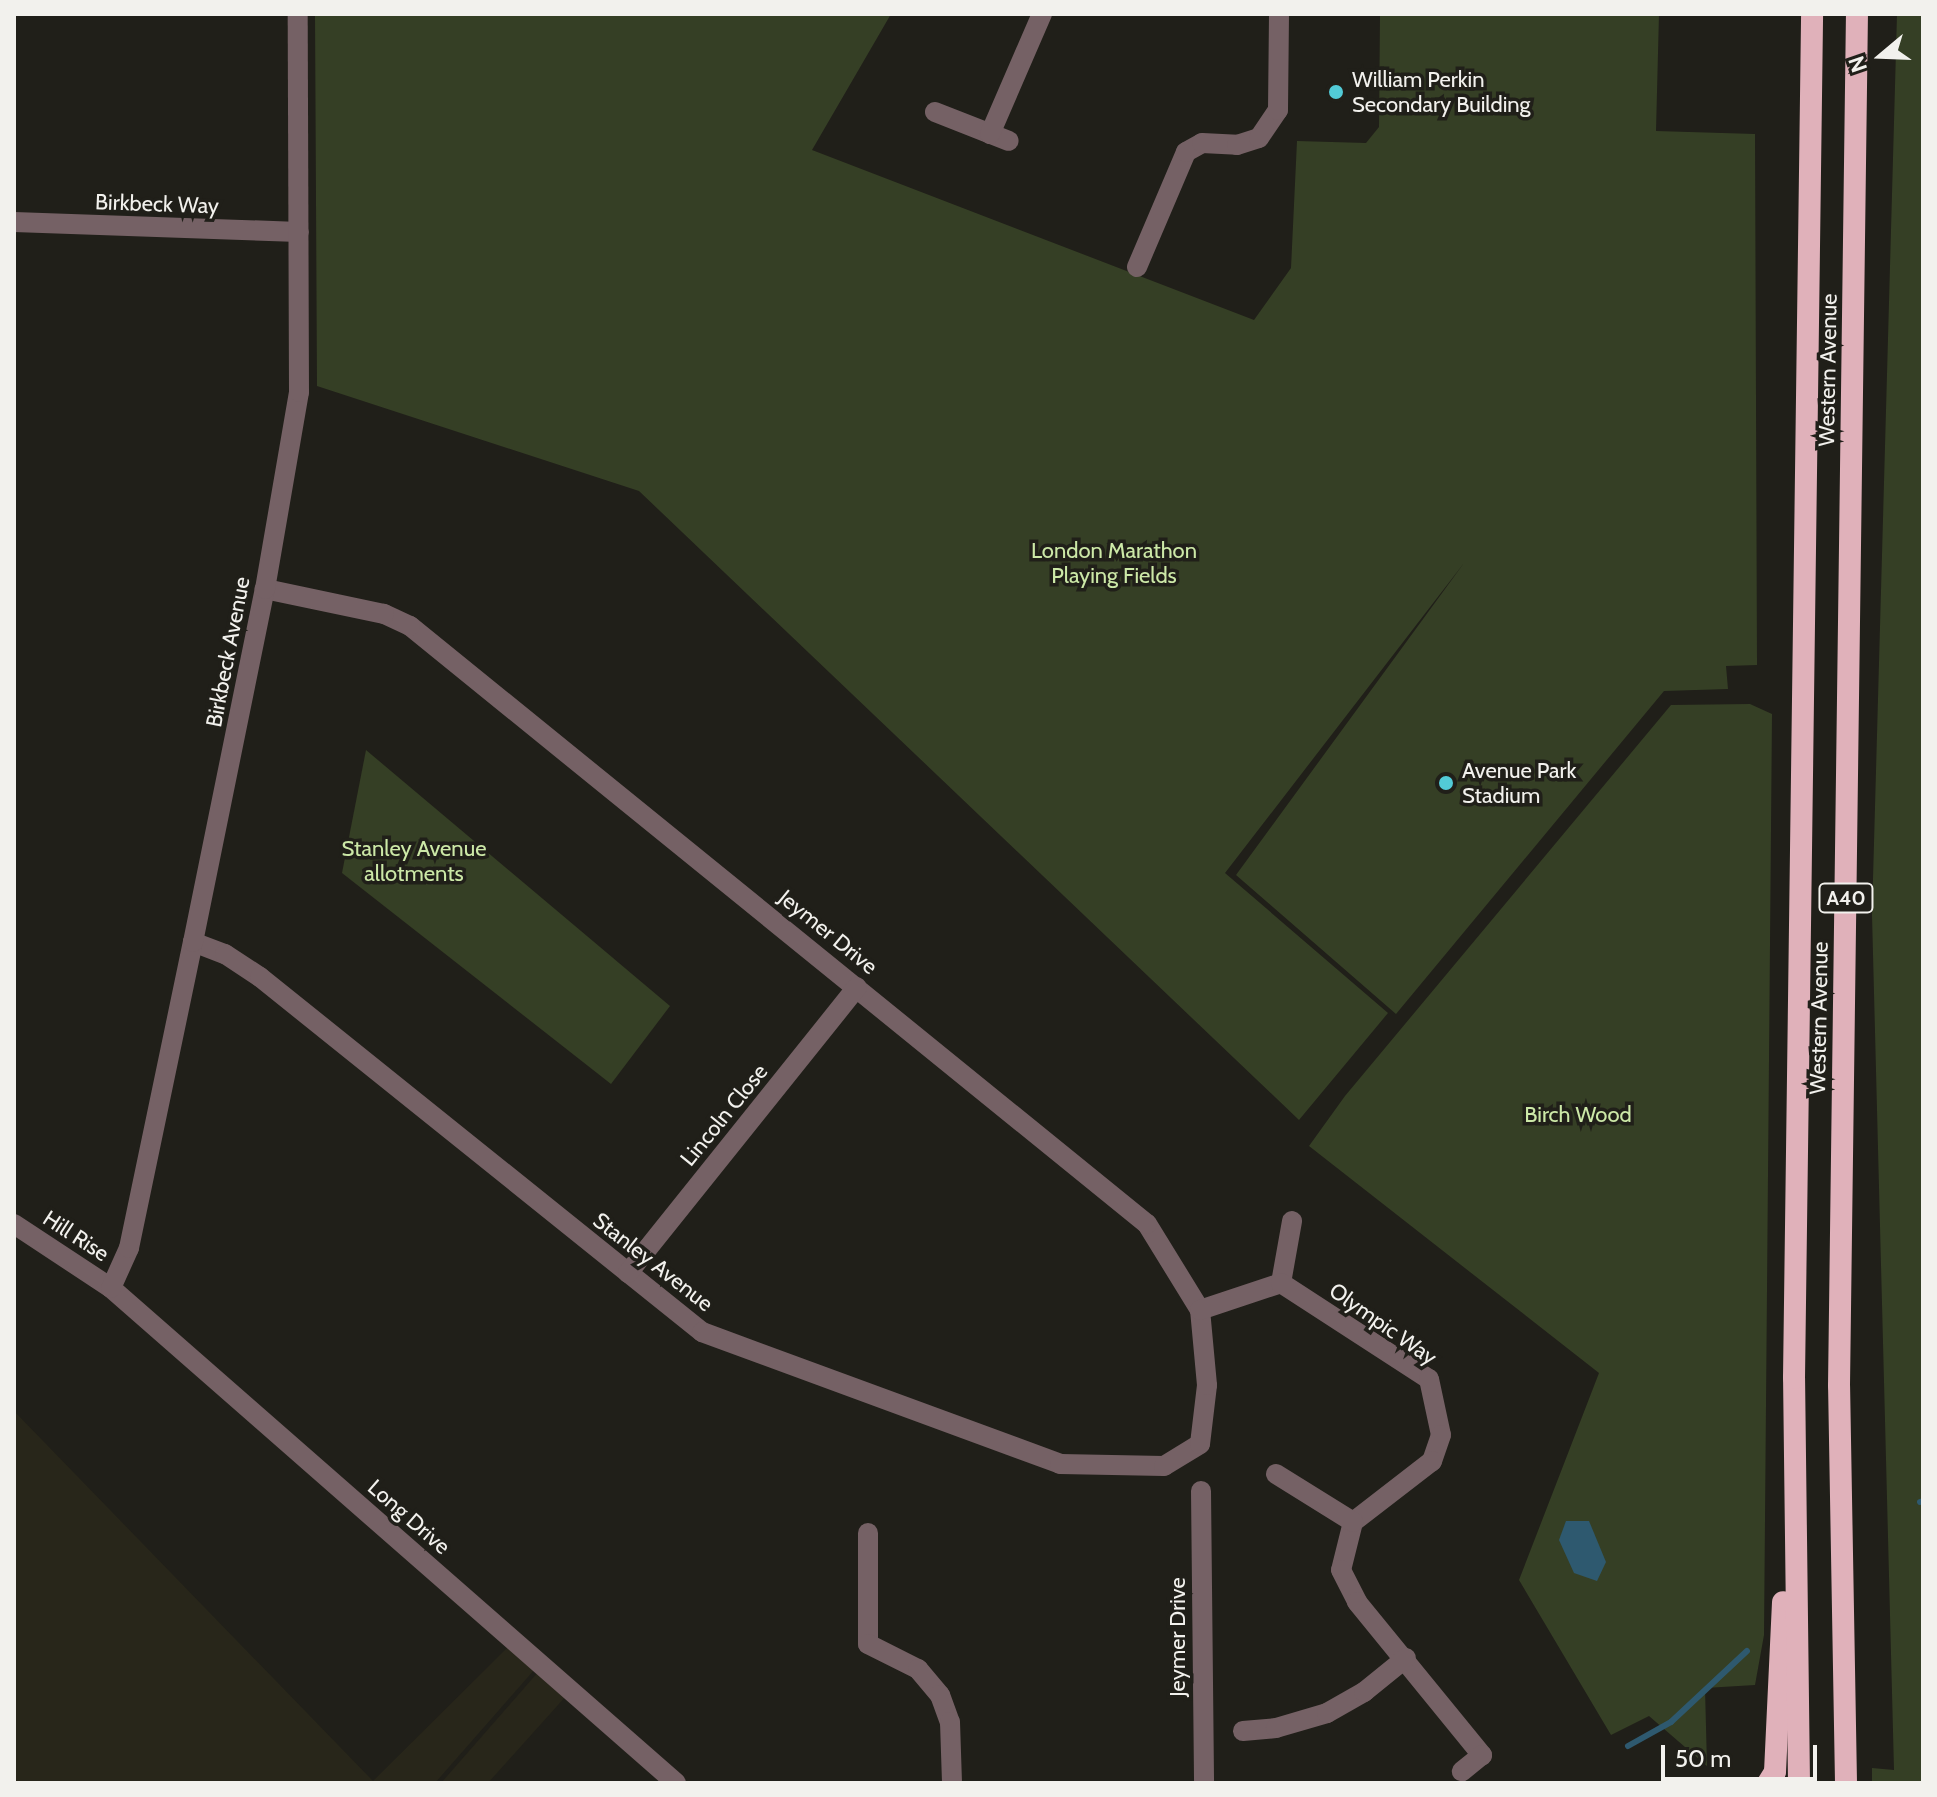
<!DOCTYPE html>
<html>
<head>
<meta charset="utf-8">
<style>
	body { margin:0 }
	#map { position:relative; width:1937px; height:1797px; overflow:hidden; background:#201f19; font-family:Cabin,sans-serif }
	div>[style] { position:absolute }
	.built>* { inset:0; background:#28261a }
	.green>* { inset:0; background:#353f25 }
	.water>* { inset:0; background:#2e596f }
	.stream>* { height:6px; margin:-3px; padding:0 3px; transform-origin:3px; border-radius:3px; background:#2e596f }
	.minor>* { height:20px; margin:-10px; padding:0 10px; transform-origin:10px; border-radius:10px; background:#756165 }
	.trunk>* { height:22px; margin:-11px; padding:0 11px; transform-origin:11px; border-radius:11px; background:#e0b1ba }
	.dots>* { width:22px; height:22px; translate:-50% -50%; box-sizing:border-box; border:4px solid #201f19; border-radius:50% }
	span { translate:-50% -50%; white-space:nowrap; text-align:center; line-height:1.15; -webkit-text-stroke:7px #201f19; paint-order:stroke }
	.shield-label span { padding:2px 6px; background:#201f19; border:2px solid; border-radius:6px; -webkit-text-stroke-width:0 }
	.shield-label { font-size:20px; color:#f2f1ed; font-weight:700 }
	.poi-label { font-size:22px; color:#f2f1ed }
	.left { translate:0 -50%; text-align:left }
	.street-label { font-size:22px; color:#f2f1ed }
	.park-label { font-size:22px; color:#cce8a7 }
	.frame { position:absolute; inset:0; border:16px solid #f2f1ed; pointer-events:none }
	.north { position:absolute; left:1841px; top:16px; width:80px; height:80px; -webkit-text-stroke:6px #201f19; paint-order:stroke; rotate:251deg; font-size:22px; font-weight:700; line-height:32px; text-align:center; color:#f2f1ed }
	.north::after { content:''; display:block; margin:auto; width:28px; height:36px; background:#f2f1ed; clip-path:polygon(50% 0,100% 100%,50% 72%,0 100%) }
	.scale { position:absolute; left:1661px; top:1745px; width:156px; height:36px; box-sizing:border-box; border:4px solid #f2f1ed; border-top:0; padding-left:10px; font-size:24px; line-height:28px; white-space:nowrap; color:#f2f1ed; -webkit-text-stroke:6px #201f19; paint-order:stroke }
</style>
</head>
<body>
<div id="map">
	<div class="built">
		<div style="clip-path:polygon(14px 1411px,373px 1781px,509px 1646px,535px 1669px,435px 1783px,14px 1783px)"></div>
		<div style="clip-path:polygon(539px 1671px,567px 1695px,488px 1783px,441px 1783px)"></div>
	</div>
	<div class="green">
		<div style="clip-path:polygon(315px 14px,891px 14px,812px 150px,1254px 320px,1291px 268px,1297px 141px,1366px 143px,1379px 127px,1380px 14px,1659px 14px,1656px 131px,1755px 134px,1757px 665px,1726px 666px,1728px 689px,1664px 691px,1396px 1014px,1236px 875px,1464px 563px,1225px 873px,1388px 1013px,1299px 1120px,639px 491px,317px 386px)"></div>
		<div style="clip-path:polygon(1897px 14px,1923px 14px,1923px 1783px,1872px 1783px,1872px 1768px,1894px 1770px,1872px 915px)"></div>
		<div style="clip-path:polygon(1750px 704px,1772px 714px,1764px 1635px,1755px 1685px,1705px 1688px,1707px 1766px,1649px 1716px,1611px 1735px,1519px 1580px,1599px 1373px,1309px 1146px,1345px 1096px,1671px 705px)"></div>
		<div style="clip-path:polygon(366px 750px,670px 1006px,611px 1084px,342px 873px)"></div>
	</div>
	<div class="water">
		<div style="clip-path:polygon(1566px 1521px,1589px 1521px,1606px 1562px,1597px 1581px,1574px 1573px,1559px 1540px)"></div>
	</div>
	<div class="stream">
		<div style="left:1920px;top:1502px;width:3px;rotate:-18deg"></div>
		<div style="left:1628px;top:1746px;width:49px;rotate:-29.2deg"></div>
		<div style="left:1671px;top:1722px;width:104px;rotate:-43.1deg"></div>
	</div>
	<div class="minor">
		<div style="left:935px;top:112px;width:79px;rotate:21.4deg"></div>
		<div style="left:990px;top:134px;width:131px;rotate:-66.6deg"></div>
		<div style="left:14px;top:222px;width:285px;rotate:2deg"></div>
		<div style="left:1137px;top:267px;width:125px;rotate:-66.9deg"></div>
		<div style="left:1186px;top:152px;width:18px;rotate:-29deg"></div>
		<div style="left:1202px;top:143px;width:35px;rotate:3deg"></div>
		<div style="left:1237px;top:145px;width:23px;rotate:-18deg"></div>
		<div style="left:1259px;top:138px;width:34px;rotate:-56deg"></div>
		<div style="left:1278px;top:110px;width:96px;rotate:-89.4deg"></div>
		<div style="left:193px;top:942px;width:34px;rotate:21deg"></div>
		<div style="left:225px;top:954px;width:42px;rotate:33.3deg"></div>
		<div style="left:260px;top:977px;width:567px;rotate:38.77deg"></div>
		<div style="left:702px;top:1332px;width:382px;rotate:20.2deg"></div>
		<div style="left:1060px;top:1464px;width:104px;rotate:1.1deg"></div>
		<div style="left:1164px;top:1466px;width:42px;rotate:-31.4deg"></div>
		<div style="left:1200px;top:1444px;width:59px;rotate:-83.2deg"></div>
		<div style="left:1207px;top:1385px;width:75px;rotate:-95.3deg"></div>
		<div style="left:1200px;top:1310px;width:101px;rotate:-121.6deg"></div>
		<div style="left:1147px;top:1224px;width:949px;rotate:-140.94deg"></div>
		<div style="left:410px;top:626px;width:29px;rotate:-155deg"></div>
		<div style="left:384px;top:614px;width:122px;rotate:-168.1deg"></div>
		<div style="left:14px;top:1224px;width:116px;rotate:33.4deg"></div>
		<div style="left:111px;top:1288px;width:751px;rotate:41.22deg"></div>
		<div style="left:628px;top:1273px;width:366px;rotate:-51.3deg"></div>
		<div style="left:1281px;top:1283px;width:63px;rotate:-79.9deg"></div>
		<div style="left:111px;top:1288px;width:44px;rotate:-65.8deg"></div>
		<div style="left:129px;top:1248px;width:313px;rotate:-78.2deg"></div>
		<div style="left:193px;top:942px;width:360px;rotate:-78.5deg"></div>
		<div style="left:265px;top:589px;width:200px;rotate:-80.2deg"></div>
		<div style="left:299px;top:392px;width:378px;rotate:-90.2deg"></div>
		<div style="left:1200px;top:1310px;width:85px;rotate:-18.4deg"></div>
		<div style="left:1281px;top:1283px;width:176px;rotate:33deg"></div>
		<div style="left:1429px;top:1379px;width:57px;rotate:77.9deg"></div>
		<div style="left:1441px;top:1435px;width:28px;rotate:109deg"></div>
		<div style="left:1432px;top:1461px;width:100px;rotate:142.3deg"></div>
		<div style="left:1353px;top:1522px;width:49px;rotate:104deg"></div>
		<div style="left:1341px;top:1570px;width:36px;rotate:63deg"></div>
		<div style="left:1357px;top:1602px;width:198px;rotate:50.8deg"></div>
		<div style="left:1482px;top:1755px;width:26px;rotate:141deg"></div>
		<div style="left:1276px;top:1474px;width:91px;rotate:31.9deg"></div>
		<div style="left:1201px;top:1491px;width:292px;rotate:89.4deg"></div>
		<div style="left:868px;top:1533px;width:111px;rotate:90deg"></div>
		<div style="left:868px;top:1644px;width:56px;rotate:26.6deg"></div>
		<div style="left:918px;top:1669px;width:34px;rotate:50deg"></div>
		<div style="left:940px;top:1695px;width:29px;rotate:70deg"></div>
		<div style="left:950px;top:1722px;width:61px;rotate:88.1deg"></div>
		<div style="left:1243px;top:1731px;width:33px;rotate:-5deg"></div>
		<div style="left:1276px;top:1728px;width:53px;rotate:-16.4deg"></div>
		<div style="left:1327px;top:1713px;width:43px;rotate:-29.6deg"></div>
		<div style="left:1364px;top:1692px;width:54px;rotate:-39deg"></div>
	</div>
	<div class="trunk">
		<div style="left:1768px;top:1783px;width:13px;rotate:-58deg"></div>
		<div style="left:1775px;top:1772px;width:170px;rotate:-87.3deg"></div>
		<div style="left:1799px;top:1783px;width:405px;rotate:-90.7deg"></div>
		<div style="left:1794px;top:1378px;width:1364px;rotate:-89.24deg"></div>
		<div style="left:1846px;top:1783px;width:397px;rotate:-91deg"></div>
		<div style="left:1839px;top:1386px;width:1372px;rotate:-89.25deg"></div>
	</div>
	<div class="dots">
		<div style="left:1336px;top:92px;background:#52cbd7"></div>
		<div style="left:1446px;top:783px;background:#52cbd7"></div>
	</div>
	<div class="shield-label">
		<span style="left:1846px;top:898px">A40</span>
	</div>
	<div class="poi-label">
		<span class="left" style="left:1352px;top:92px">William Perkin<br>Secondary Building</span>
		<span class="left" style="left:1462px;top:783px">Avenue Park<br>Stadium</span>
	</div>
	<div class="street-label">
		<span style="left:157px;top:204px;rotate:2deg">Birkbeck Way</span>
		<span style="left:1828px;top:370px;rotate:-89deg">Western Avenue</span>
		<span style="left:228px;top:652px;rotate:-79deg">Birkbeck Avenue</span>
		<span style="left:828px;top:932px;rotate:39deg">Jeymer Drive</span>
		<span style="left:1819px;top:1018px;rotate:-89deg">Western Avenue</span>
		<span style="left:724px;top:1115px;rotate:-51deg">Lincoln Close</span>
		<span style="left:76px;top:1236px;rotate:33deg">Hill Rise</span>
		<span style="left:653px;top:1262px;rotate:38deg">Stanley Avenue</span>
		<span style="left:1383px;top:1324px;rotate:35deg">Olympic Way</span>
		<span style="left:409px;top:1517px;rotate:41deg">Long Drive</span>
		<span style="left:1178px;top:1637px;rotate:-90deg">Jeymer Drive</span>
	</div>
	<div class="park-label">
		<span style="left:1114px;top:563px">London Marathon<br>Playing Fields</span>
		<span style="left:414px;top:861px">Stanley Avenue<br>allotments</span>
		<span style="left:1578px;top:1115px">Birch Wood</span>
	</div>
	<div class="frame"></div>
	<div class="north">N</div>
	<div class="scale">50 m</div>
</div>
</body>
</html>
